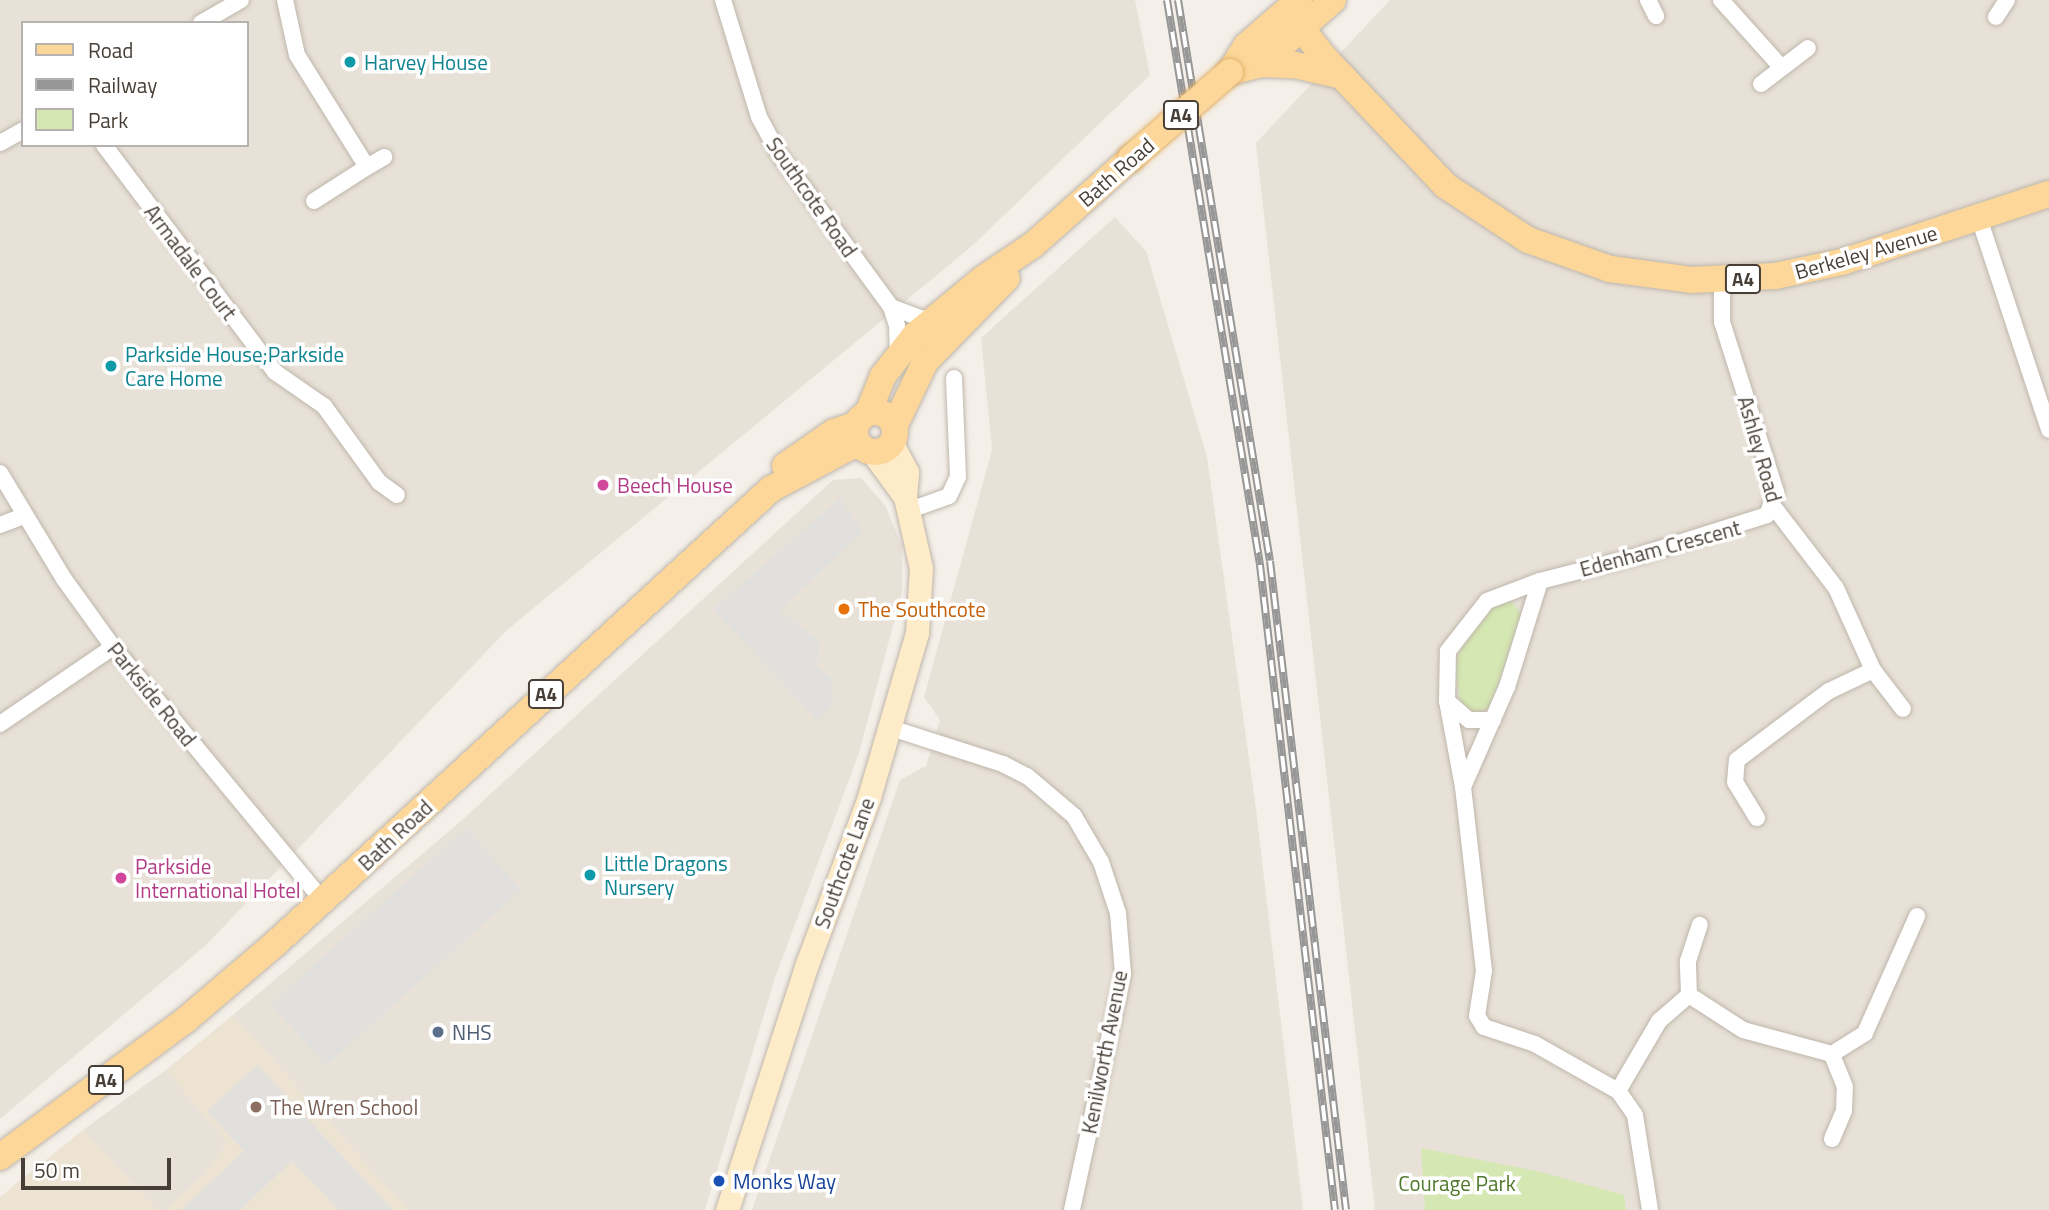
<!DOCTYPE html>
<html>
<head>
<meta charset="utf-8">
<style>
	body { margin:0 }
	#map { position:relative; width:2049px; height:1210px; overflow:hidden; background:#f4efe9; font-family:"Titillium Web",sans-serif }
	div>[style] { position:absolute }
	.residential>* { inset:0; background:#e8e1d7 }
	.education>* { inset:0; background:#ede3d3 }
	.green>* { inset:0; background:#d5e7b2 }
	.parking>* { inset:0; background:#e2e0dd; transform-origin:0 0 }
	.roads { filter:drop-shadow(0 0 2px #bfb6ab) drop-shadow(0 0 2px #bfb6ab) }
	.street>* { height:16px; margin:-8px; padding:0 8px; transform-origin:8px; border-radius:8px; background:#fff }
	.secondary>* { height:23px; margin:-11.5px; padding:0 11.5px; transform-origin:11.5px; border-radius:11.5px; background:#feecc9 }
	.primary>* { height:26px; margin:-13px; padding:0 13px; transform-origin:13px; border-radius:13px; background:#fcd799 }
	.primary>.ring { margin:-13px; padding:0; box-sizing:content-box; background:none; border:26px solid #fcd799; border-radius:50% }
	.rail>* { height:8px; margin-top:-4px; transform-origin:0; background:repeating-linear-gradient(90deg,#fff 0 16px,#979797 0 32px); box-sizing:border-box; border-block:2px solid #979797 }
	.bridges { filter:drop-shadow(0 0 2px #e2b269) drop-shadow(0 0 2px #e2b269) }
	.primary-bridge>* { height:26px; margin:-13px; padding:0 13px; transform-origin:13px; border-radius:13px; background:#fcd799 }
	.dots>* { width:19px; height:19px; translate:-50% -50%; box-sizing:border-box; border:4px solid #fff; border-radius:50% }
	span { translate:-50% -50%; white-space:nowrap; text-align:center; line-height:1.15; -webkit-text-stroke:7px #fff; paint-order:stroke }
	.shield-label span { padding:2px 5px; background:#fff; border:2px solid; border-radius:5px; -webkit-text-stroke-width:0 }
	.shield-label { font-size:19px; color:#473f37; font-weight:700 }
	.culture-label { font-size:21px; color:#0d838f }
	.left { translate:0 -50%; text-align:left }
	.street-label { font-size:21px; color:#473f37 }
	.hotel-label { font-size:21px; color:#b23c85 }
	.food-label { font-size:21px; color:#c56008 }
	.service-label { font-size:21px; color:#4e5e75 }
	.education-label { font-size:21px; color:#785e54 }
	.transit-label { font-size:21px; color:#164399 }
	.park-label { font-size:21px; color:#50792b }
	.legend { position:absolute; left:21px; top:21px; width:228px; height:126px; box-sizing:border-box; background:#fff; border:2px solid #b5b2af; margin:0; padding:9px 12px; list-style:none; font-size:21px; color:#473f37 }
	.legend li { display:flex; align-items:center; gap:14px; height:35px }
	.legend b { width:35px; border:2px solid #b5b2af }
	.scale { position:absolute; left:21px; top:1158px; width:150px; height:32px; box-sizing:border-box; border:4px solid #473f37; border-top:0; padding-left:9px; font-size:21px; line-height:24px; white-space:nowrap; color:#473f37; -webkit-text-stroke:5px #fff; paint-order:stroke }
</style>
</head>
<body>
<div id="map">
	<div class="residential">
		<div style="clip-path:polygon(evenodd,0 0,1135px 0,1150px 75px,972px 246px,506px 631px,206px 945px,0 1119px,0 0,23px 23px,247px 23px,247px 145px,23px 145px,23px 23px)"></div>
		<div style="clip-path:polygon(1390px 0,2049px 0,2049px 1210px,1375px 1210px,1256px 143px)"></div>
		<div style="clip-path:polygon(1115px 217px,1146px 251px,1207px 457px,1256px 809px,1303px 1210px,752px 1210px,900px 780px,926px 766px,940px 720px,924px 697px,992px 450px,981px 338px)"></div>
		<div style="clip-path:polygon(861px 478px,885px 505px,902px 546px,902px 592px,859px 753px,775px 978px,705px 1210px,408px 1210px,233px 1015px,461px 821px,833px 480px)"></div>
		<div style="clip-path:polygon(166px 1070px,227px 1143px,205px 1174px,166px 1210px,157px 1210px,83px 1130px)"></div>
	</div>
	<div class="education">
		<div style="clip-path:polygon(233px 1015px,408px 1210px,166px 1210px,205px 1174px,227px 1143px,166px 1070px)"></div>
		<div style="clip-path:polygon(83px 1130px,157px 1210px,0 1210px,0 1197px)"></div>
	</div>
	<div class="green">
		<div style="clip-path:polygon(1497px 601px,1512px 602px,1523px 616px,1489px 708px,1476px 714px,1462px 709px,1454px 665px,1473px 623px)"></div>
		<div style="clip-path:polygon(1421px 1148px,1541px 1172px,1624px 1195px,1626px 1210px,1425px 1210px)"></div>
	</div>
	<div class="parking">
		<div style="clip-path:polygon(840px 498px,863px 532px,780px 610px,819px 641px,817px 666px,832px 679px,833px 705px,818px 721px,713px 609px)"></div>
		<div style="left:466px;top:828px;width:83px;height:263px;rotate:48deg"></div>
		<div style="clip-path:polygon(257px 1065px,393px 1210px,339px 1210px,292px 1161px,240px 1210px,181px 1210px,244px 1151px,207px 1111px)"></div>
	</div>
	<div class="roads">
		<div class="street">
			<div style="left:285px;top:0;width:56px;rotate:77.7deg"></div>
			<div style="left:297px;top:55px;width:132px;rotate:58deg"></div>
			<div style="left:367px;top:167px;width:20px;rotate:-30deg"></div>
			<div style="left:723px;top:0;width:122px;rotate:72.9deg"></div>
			<div style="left:759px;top:117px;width:42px;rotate:61.6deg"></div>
			<div style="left:779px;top:154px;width:190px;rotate:53.8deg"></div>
			<div style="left:891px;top:307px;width:20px;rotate:72deg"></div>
			<div style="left:897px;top:326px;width:29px;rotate:88deg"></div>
			<div style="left:1648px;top:0;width:18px;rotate:63deg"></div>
			<div style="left:1721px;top:0;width:91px;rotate:48.1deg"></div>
			<div style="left:1996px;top:17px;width:20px;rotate:-57deg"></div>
			<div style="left:201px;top:23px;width:46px;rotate:-29.9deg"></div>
			<div style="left:1761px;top:84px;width:59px;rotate:-37.5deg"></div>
			<div style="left:0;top:143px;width:26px;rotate:-29deg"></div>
			<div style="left:104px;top:145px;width:284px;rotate:53deg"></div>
			<div style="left:275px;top:372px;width:60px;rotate:34.8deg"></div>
			<div style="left:324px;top:406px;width:94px;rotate:54.1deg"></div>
			<div style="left:379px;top:482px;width:22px;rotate:36deg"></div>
			<div style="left:314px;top:201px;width:63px;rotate:-32.7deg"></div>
			<div style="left:1979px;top:218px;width:223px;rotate:71.7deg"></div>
			<div style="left:891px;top:307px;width:33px;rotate:21deg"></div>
			<div style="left:922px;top:319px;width:13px;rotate:-13deg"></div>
			<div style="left:0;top:473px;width:124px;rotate:58.9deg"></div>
			<div style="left:64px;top:579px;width:84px;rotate:54.2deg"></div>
			<div style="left:113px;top:647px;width:330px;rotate:50.4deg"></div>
			<div style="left:1773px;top:506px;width:103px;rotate:52.5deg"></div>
			<div style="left:1836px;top:588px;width:90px;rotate:65.7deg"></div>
			<div style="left:1873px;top:670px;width:49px;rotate:52.4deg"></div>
			<div style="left:910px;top:510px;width:41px;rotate:-19.7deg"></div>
			<div style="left:949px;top:496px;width:21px;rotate:-65deg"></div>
			<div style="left:958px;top:477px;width:99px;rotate:-92.3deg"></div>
			<div style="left:0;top:525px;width:26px;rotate:-21deg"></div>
			<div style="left:1447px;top:701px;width:29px;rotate:41deg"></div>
			<div style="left:1469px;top:720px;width:24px"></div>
			<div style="left:0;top:724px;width:137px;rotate:-34.3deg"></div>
			<div style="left:891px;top:728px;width:118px;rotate:17.8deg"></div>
			<div style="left:1003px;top:764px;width:27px;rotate:27deg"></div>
			<div style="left:1027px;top:776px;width:62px;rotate:40.4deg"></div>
			<div style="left:1074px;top:816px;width:53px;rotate:59.6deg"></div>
			<div style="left:1101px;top:862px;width:54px;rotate:71.6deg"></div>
			<div style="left:1118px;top:913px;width:61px;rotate:85.3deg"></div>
			<div style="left:1123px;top:974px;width:241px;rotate:102.2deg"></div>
			<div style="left:1463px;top:787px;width:109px;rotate:-66.3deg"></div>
			<div style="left:1507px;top:687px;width:111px;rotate:-72.7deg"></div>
			<div style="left:1757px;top:818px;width:42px;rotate:-121.4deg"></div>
			<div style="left:1735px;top:782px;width:22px;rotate:-85deg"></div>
			<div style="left:1737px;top:760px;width:115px;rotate:-36.9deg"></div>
			<div style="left:1829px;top:691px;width:49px;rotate:-25.5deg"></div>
			<div style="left:1689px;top:995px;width:34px;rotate:-92deg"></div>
			<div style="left:1688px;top:961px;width:38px;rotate:-72deg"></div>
			<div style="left:1618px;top:1091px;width:81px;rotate:-59.6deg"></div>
			<div style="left:1659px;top:1021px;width:40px;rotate:-41deg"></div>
			<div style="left:1689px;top:995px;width:64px;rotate:32.9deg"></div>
			<div style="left:1743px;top:1030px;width:92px;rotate:15.1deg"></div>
			<div style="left:1832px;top:1054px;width:39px;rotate:-32deg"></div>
			<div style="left:1865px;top:1033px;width:128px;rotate:-66deg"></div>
			<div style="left:1832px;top:1139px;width:30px;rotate:-67deg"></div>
			<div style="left:1844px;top:1111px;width:24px;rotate:-88deg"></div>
			<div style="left:1845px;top:1087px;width:35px;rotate:-112deg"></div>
			<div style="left:1650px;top:1210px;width:96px;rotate:-99deg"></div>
			<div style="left:1635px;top:1115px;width:29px;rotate:-125deg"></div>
			<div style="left:1618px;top:1091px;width:95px;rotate:-150.5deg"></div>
			<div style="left:1535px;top:1044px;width:54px;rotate:-161.6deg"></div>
			<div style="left:1484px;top:1027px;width:13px;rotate:-122deg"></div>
			<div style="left:1477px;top:1016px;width:46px;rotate:-81.2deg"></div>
			<div style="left:1484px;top:971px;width:185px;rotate:-96.5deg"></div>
			<div style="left:1463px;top:787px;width:87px;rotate:-100.5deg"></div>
			<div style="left:1447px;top:701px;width:50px;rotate:-88.9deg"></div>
			<div style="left:1448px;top:651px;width:63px;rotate:-52deg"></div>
			<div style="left:1487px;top:601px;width:57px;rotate:-20.7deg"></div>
			<div style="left:1540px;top:581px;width:104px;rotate:-14.4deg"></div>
			<div style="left:1641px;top:555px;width:132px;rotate:-17.6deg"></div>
			<div style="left:1767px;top:515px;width:25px;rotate:-69deg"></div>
			<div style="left:1776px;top:492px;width:178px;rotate:-107.6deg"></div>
			<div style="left:1722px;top:322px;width:42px;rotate:-90deg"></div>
		</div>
		<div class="secondary">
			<div style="left:872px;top:452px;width:56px;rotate:53.7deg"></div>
			<div style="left:727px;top:1210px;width:259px;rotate:-72deg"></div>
			<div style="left:807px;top:964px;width:178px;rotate:-69.6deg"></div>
			<div style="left:869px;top:797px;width:171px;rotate:-73.7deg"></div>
			<div style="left:917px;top:633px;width:65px;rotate:-86.5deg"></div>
			<div style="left:921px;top:568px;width:73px;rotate:-102.7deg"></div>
			<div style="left:905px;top:497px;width:25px;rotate:-85deg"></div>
			<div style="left:907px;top:472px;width:32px;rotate:-118deg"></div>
		</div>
		<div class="primary">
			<div style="left:1294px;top:4px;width:26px;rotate:72deg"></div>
			<div style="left:1302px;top:29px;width:33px;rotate:52deg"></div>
			<div style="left:1322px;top:55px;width:180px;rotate:46.6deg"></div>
			<div style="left:1446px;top:186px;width:98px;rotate:33.4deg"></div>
			<div style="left:1528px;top:240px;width:87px;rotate:19.5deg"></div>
			<div style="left:1610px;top:269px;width:82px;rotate:7.7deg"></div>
			<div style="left:1691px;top:280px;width:84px;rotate:-2.7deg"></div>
			<div style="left:1775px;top:276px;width:68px;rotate:-11.8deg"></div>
			<div style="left:1842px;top:262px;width:218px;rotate:-18.2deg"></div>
			<div style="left:1261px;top:64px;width:34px;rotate:2deg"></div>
			<div style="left:1295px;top:65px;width:48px;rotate:13.2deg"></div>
			<div style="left:1230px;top:72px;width:32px;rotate:-14deg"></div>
			<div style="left:1261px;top:64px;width:96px;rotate:-41.6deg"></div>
			<div style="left:1230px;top:72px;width:31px;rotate:-58deg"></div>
			<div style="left:1246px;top:46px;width:70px;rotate:-41deg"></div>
			<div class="ring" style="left:855px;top:412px;width:14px;height:14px"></div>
			<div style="left:868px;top:413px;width:40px;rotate:-68deg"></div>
			<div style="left:883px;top:376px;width:52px;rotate:-52deg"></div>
			<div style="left:915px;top:335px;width:89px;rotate:-39.6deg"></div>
			<div style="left:984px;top:278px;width:59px;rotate:-34deg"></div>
			<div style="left:1033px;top:245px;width:131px;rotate:-41.6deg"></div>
			<div style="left:895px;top:425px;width:70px;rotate:-64.5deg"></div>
			<div style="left:925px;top:362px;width:117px;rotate:-45.7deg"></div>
			<div style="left:785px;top:466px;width:60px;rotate:-34.8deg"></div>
			<div style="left:834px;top:432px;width:22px;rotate:-18deg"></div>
			<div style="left:0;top:1157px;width:232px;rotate:-36.4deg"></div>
			<div style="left:187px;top:1019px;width:117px;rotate:-40.5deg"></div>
			<div style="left:276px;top:943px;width:672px;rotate:-42.53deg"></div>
			<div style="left:771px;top:489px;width:98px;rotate:-28.1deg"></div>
		</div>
	</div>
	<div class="rail">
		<div style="left:1167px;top:0;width:573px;rotate:80.65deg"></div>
		<div style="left:1260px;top:565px;width:649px;rotate:83.37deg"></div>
		<div style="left:1178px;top:0;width:568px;rotate:80.69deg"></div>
		<div style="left:1270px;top:561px;width:653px;rotate:83.32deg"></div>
	</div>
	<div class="bridges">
		<div class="primary-bridge">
			<div style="left:1131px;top:158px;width:131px;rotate:-41deg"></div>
		</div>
	</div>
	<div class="dots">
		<div style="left:350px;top:62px;background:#0f9aa8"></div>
		<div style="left:111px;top:366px;background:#0f9aa8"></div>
		<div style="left:603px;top:485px;background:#d1479c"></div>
		<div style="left:844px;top:609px;background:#e8710a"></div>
		<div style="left:590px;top:875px;background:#0f9aa8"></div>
		<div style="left:121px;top:878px;background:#d1479c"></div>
		<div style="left:438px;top:1032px;background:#5c6f8a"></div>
		<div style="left:256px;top:1107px;background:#8d6e63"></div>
		<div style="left:719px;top:1181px;background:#1a4fb4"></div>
	</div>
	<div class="shield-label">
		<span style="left:1181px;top:115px">A4</span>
		<span style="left:1743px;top:279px">A4</span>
		<span style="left:546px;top:694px">A4</span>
		<span style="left:106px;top:1080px">A4</span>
	</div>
	<div class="culture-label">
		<span class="left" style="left:364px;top:62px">Harvey House</span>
		<span class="left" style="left:125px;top:366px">Parkside House;Parkside<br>Care Home</span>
		<span class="left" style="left:604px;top:875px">Little Dragons<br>Nursery</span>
	</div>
	<div class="street-label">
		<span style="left:1116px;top:172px;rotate:-41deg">Bath Road</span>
		<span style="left:812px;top:197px;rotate:55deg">Southcote Road</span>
		<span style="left:1866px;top:252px;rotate:-16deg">Berkeley Avenue</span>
		<span style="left:191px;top:262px;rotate:53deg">Armadale Court</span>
		<span style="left:1760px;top:449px;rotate:74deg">Ashley Road</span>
		<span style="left:1660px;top:548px;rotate:-15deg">Edenham Crescent</span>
		<span style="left:152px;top:694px;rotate:51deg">Parkside Road</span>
		<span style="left:395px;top:835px;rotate:-43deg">Bath Road</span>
		<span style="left:844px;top:863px;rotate:-70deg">Southcote Lane</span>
		<span style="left:1104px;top:1052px;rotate:-79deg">Kenilworth Avenue</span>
	</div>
	<div class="hotel-label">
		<span class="left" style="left:617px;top:485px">Beech House</span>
		<span class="left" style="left:135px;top:878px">Parkside<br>International Hotel</span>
	</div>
	<div class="food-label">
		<span class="left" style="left:858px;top:609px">The Southcote</span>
	</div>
	<div class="service-label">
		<span class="left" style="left:452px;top:1032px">NHS</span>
	</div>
	<div class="education-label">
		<span class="left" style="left:270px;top:1107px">The Wren School</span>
	</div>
	<div class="transit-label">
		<span class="left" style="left:733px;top:1181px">Monks Way</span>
	</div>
	<div class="park-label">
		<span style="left:1457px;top:1183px">Courage Park</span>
	</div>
	<ul class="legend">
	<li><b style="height:9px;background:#fcd799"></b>Road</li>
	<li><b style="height:9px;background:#979797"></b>Railway</li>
	<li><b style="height:19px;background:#d5e7b2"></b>Park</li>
	</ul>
	<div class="scale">50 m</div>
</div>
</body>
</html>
